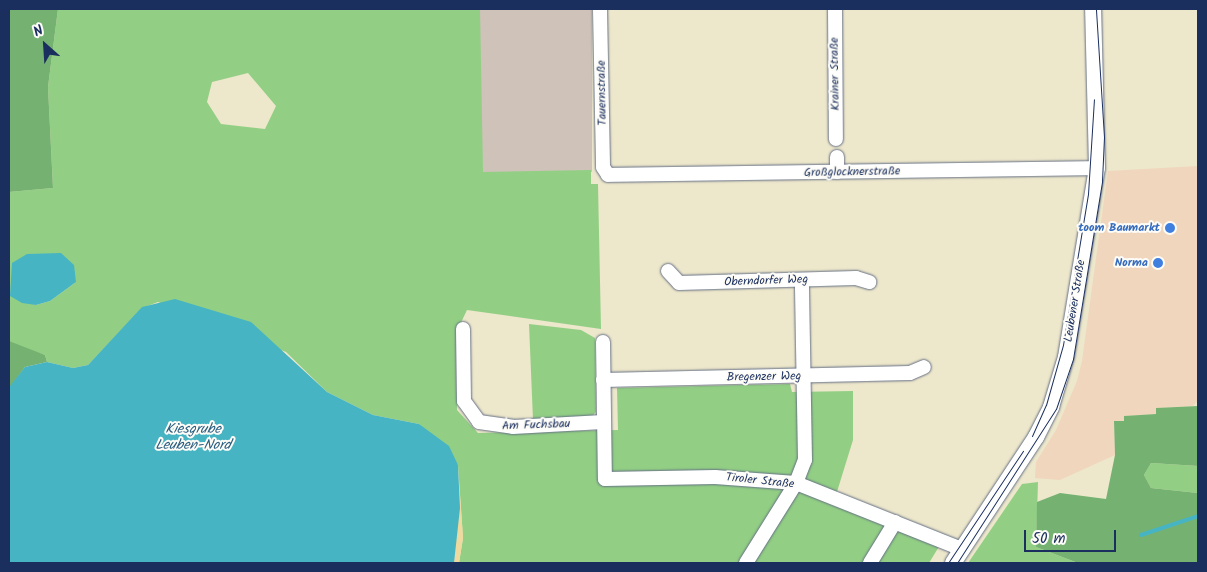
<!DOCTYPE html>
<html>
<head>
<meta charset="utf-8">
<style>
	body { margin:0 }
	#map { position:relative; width:1207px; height:572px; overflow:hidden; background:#ede7cb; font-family:Kalam,sans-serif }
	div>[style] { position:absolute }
	.built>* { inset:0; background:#f0d6bc }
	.industrial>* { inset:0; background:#cec2b9; transform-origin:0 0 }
	.green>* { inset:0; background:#92cf84 }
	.forest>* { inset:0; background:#75b272 }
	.sand>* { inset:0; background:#eeda9e }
	.water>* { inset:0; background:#47b4c3 }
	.stream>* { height:4px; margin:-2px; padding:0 2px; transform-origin:2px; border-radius:2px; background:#47b4c3 }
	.roads { filter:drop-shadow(0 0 1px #646f84) drop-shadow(0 0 1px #646f84) }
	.minor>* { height:14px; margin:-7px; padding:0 7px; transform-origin:7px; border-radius:7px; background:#fff }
	.tertiary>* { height:16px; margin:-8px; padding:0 8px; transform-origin:8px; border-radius:8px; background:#fff }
	.tram>* { height:1px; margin:-0.5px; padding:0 0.5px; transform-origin:0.5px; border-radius:0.5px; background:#1b2f5e }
	.dots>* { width:14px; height:14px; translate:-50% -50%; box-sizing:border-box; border:2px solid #fdfcf7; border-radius:50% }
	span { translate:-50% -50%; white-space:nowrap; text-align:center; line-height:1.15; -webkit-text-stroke:4px #fdfcf7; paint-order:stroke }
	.street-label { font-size:12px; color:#1b2f5e }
	.shop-label { font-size:12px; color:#366cbe; font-weight:700 }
	.right { translate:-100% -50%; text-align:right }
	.water-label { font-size:14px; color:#2a5e81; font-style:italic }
	.frame { position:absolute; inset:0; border:10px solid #1b2f5e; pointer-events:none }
	.north { position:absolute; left:20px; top:20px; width:50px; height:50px; -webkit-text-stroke:4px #fdfcf7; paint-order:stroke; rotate:334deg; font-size:14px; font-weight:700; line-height:20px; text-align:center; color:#1b2f5e }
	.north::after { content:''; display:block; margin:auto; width:18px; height:22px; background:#1b2f5e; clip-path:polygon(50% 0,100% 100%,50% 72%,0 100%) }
	.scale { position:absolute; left:1024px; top:530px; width:92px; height:22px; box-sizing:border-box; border:2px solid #1b2f5e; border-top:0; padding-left:6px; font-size:15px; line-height:18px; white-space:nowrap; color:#1b2f5e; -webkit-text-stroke:4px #fdfcf7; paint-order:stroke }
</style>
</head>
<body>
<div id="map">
	<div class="built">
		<div style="clip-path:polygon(1198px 166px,1198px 400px,1193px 406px,1157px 408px,1157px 414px,1125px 416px,1125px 421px,1114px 421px,1115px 455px,1060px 480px,1035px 478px,1036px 462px,1056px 430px,1077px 381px,1082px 361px,1108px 171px)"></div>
	</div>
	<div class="industrial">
		<div style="left:480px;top:9px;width:112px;height:163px"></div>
	</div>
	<div class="green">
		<div style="clip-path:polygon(evenodd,58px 9px,480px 9px,483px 172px,591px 170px,591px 184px,598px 184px,601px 329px,467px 310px,456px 333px,457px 410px,478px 433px,618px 430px,617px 388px,790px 384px,792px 392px,853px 391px,853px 440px,836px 495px,946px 535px,929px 563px,459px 563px,463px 538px,458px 465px,419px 424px,373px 415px,327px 392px,286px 352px,158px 302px,142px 308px,88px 365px,73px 368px,47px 362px,45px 355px,15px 346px,9px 341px,9px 192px,53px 188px,48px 87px,58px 9px,248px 73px,276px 106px,265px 129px,221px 124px,207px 102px,212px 82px,248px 73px,58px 9px,76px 282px,50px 301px,36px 305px,28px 302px,76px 282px)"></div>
		<div style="clip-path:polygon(529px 324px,581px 330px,595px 338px,596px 412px,589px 419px,533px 420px)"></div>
		<div style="clip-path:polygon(1151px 463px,1198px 466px,1198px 493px,1151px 488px,1144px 475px)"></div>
		<div style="clip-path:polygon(1038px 482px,1036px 547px,1078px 563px,968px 563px,1022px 484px)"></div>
	</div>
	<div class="forest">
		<div style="clip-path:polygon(9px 9px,58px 9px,48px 87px,53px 188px,9px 192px)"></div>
		<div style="clip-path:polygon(9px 341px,45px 355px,47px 362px,25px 367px,9px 389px)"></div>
		<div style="clip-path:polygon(1198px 406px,1198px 466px,1151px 463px,1144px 475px,1151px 488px,1198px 493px,1198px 563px,1078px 563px,1036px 547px,1037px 502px,1060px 493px,1106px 499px,1115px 455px,1114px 421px,1124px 421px,1124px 416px,1156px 414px,1156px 408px)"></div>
	</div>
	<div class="sand">
		<div style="clip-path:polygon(460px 495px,463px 538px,459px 563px,454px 563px)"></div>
	</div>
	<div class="water">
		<div style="clip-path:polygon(61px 253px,74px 265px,76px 282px,50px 301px,36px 305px,22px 303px,10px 296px,12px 263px,27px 254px)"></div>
		<div style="clip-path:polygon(175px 299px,251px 322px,327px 392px,373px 415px,419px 424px,449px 446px,458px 465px,460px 508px,454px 563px,9px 563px,10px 386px,25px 367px,47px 362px,73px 368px,88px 365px,142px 307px)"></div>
	</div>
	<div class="stream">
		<div style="left:1141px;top:535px;width:60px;rotate:-18.4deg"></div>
	</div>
	<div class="roads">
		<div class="minor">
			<div style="left:600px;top:9px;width:158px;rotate:88.9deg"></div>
			<div style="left:603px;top:167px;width:9px;rotate:58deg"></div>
			<div style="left:608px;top:175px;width:489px;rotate:-0.8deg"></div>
			<div style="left:835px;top:9px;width:130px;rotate:89.6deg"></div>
			<div style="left:837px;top:157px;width:15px;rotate:90deg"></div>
			<div style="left:668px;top:271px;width:16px;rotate:47deg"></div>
			<div style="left:679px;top:283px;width:177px;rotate:-1.6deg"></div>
			<div style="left:856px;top:278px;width:14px;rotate:17deg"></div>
			<div style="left:463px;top:329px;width:72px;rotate:89.2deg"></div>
			<div style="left:464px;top:401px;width:26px;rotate:54deg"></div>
			<div style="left:479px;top:422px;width:34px;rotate:8deg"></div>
			<div style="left:513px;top:427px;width:90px;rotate:-3.2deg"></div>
			<div style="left:603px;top:342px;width:137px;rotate:89.2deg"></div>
			<div style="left:605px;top:479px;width:110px;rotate:-1deg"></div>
			<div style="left:715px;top:477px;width:81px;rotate:4.2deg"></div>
			<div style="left:796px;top:483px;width:179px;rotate:21.7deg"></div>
			<div style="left:603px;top:380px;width:307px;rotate:-1.3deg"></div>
			<div style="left:910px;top:373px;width:15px;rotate:-23deg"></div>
			<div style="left:746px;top:563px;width:94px;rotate:-58deg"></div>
			<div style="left:796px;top:483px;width:25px;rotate:-69deg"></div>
			<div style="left:805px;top:460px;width:180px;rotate:-91deg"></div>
			<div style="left:870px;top:563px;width:48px;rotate:-58.6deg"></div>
		</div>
		<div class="tertiary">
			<div style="left:953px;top:563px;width:151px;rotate:-56.6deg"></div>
			<div style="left:1036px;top:437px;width:34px;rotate:-63deg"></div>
			<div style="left:1051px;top:407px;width:52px;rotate:-73.3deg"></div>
			<div style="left:1066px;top:357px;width:192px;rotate:-80.7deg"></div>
			<div style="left:1097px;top:168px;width:159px;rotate:-91.4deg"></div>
		</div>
	</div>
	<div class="tram">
		<div style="left:1032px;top:436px;width:34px;rotate:-66deg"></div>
		<div style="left:1046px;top:405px;width:62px;rotate:-74.2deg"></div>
		<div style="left:1063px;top:345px;width:153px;rotate:-80.6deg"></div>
		<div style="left:1088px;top:194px;width:95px;rotate:-86.4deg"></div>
		<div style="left:948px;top:563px;width:135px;rotate:-56.2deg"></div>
		<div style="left:957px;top:563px;width:183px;rotate:-57.3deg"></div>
		<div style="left:1056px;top:409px;width:53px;rotate:-71.2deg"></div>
		<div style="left:1073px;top:359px;width:180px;rotate:-80.7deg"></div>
		<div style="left:1102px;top:181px;width:44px;rotate:-87.4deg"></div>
		<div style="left:1104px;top:137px;width:128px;rotate:-93.6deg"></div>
	</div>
	<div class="dots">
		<div style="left:1170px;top:228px;background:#3f7fe0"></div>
		<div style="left:1158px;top:263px;background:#3f7fe0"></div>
	</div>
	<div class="street-label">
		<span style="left:835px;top:74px;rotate:-91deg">Krainer Straße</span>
		<span style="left:602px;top:93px;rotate:-91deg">Tauernstraße</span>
		<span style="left:852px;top:172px;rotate:-1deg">Großglocknerstraße</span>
		<span style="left:766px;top:281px;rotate:-2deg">Oberndorfer Weg</span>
		<span style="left:1075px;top:301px;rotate:-81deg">Leubener Straße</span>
		<span style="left:764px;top:377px;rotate:-1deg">Bregenzer Weg</span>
		<span style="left:536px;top:425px;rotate:-2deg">Am Fuchsbau</span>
		<span style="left:760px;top:481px;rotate:6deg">Tiroler Straße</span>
	</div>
	<div class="shop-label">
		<span class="right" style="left:1160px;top:228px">toom Baumarkt</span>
		<span class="right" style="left:1148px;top:263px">Norma</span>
	</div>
	<div class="water-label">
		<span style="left:193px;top:437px">Kiesgrube<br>Leuben-Nord</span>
	</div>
	<div class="frame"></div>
	<div class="north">N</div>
	<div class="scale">50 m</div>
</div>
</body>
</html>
